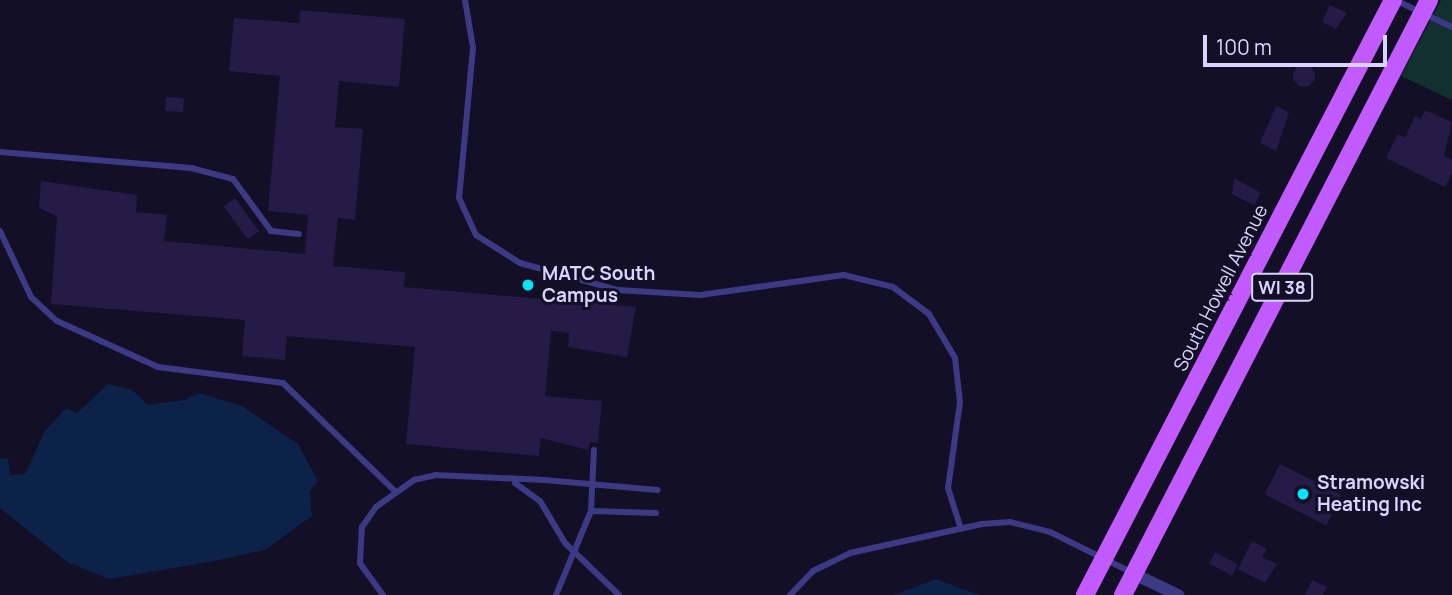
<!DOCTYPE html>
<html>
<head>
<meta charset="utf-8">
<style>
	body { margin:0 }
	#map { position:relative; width:1452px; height:595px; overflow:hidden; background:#130f26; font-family:Manrope,sans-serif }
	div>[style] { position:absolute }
	.green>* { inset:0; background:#12302f }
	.water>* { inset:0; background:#0c2248 }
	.building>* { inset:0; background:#241b47; transform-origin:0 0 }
	.round { border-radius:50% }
	.lane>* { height:6px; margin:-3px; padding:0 3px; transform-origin:3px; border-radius:3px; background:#3d3a85 }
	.street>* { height:12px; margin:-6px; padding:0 6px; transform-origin:6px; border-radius:6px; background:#3d3a85 }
	.primary>* { height:18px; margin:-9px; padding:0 9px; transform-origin:9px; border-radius:9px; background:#c25bff }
	.dots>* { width:19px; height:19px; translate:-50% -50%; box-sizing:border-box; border:4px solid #130f26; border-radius:50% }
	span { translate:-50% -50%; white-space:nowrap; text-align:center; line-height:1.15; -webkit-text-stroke:6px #130f26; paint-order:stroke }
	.shield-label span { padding:2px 5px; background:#130f26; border:2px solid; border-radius:5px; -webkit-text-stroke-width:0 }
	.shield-label { font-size:18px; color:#d9d4ff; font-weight:700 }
	.poi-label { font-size:19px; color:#d9d4ff; font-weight:700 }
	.left { translate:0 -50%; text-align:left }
	.street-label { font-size:19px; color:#d9d4ff }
	.scale { position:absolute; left:1203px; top:35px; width:184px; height:32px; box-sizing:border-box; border:4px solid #d9d4ff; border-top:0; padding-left:9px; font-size:21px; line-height:24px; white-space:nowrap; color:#d9d4ff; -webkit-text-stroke:5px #130f26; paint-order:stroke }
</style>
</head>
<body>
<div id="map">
	<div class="green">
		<div style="clip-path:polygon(1441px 0,1452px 0,1452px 100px,1401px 76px)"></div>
	</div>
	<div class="water">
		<div style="clip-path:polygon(108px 384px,132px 390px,148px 405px,184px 400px,199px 393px,242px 406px,298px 444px,318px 481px,310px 491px,312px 516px,265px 550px,209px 562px,109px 579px,67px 562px,0 508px,0 458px,8px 459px,10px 475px,25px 474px,45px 431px,66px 408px,77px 413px)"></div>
		<div style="clip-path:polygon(936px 579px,968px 591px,981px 595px,894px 595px)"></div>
	</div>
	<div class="building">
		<div style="clip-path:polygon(1330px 5px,1347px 13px,1336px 29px,1322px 22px)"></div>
		<div style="clip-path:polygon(300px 10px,405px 19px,399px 87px,339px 81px,335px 127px,363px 129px,355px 220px,338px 218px,333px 266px,405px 272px,404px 287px,636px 307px,627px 357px,568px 347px,569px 333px,551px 331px,545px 396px,602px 401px,598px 443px,590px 442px,588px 450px,541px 438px,539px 456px,406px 444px,415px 347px,287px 336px,285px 360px,242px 356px,245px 320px,51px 304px,57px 216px,39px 208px,41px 181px,137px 195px,136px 212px,167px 215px,164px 241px,305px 254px,308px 215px,268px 211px,280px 76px,229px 71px,234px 18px,299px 23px)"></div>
		<div class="round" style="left:1293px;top:65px;width:22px;height:22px"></div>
		<div style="left:166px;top:97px;width:18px;height:14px;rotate:3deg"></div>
		<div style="clip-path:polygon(1276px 106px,1289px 112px,1276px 151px,1260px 143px)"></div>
		<div style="clip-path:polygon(1425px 110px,1452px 122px,1444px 156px,1452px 160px,1452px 173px,1445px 187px,1386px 158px,1398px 134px,1405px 138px,1415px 116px,1421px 119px)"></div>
		<div style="clip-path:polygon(1234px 178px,1261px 193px,1254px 205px,1232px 194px)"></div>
		<div style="left:235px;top:198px;width:41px;height:14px;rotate:54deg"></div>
		<div style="left:1280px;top:464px;width:69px;height:34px;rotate:27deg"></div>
		<div style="clip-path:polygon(1252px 541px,1267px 549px,1262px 557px,1277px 564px,1265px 583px,1238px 569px)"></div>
		<div style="left:1215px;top:552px;width:26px;height:13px;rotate:28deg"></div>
		<div style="clip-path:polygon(1312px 580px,1327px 587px,1323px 595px,1305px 595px)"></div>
	</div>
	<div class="lane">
		<div style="left:465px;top:0;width:49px;rotate:80.5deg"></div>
		<div style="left:473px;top:48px;width:151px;rotate:95.3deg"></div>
		<div style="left:459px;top:198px;width:41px;rotate:65.3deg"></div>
		<div style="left:476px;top:235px;width:52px;rotate:32.5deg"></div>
		<div style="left:520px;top:263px;width:102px;rotate:15.4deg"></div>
		<div style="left:618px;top:290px;width:82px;rotate:3.5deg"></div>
		<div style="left:700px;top:295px;width:145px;rotate:-7.9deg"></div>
		<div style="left:844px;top:275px;width:50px;rotate:13.8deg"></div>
		<div style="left:893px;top:287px;width:45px;rotate:36.9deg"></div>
		<div style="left:929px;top:314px;width:51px;rotate:59.4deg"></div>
		<div style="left:955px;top:358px;width:44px;rotate:83.5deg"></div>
		<div style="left:960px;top:402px;width:87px;rotate:97.9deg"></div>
		<div style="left:948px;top:488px;width:43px;rotate:72.4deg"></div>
		<div style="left:1395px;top:0;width:63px;rotate:25.3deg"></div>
		<div style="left:0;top:152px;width:192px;rotate:4.8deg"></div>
		<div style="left:191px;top:168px;width:43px;rotate:14.7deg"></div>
		<div style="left:233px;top:179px;width:64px;rotate:53.8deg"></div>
		<div style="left:271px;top:231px;width:28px;rotate:6deg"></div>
		<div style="left:0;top:231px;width:73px;rotate:64.8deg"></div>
		<div style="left:31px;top:297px;width:35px;rotate:43deg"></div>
		<div style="left:57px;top:321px;width:111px;rotate:24.5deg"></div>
		<div style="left:158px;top:367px;width:126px;rotate:7.3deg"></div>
		<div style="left:283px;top:383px;width:156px;rotate:44deg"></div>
		<div style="left:515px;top:483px;width:31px;rotate:36deg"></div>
		<div style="left:540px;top:501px;width:49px;rotate:59.2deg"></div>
		<div style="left:565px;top:543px;width:75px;rotate:43.9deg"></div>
		<div style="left:591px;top:511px;width:61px;rotate:-87.2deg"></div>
		<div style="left:383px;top:595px;width:39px;rotate:-126deg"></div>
		<div style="left:360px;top:563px;width:36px;rotate:-87deg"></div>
		<div style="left:362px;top:527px;width:24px;rotate:-55deg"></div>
		<div style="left:376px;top:507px;width:47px;rotate:-35.4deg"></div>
		<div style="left:414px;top:480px;width:22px;rotate:-13deg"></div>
		<div style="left:435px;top:475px;width:109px;rotate:2.6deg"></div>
		<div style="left:544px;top:480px;width:114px;rotate:5deg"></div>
		<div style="left:556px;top:595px;width:91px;rotate:-67.4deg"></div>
		<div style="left:591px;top:511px;width:65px;rotate:1.8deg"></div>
		<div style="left:790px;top:595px;width:33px;rotate:-46deg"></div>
		<div style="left:813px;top:571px;width:41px;rotate:-25.9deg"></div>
		<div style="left:850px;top:553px;width:135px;rotate:-12.4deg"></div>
		<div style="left:982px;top:524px;width:28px;rotate:-4deg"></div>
		<div style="left:1010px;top:522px;width:41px;rotate:14deg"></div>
		<div style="left:1050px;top:532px;width:93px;rotate:26.3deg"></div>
	</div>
	<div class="street">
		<div style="left:1134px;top:574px;width:49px;rotate:25.5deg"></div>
	</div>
	<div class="primary">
		<div style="left:1085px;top:595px;width:670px;rotate:-62.63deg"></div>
		<div style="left:1123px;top:595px;width:669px;rotate:-62.78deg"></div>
	</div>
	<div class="dots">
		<div style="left:528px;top:285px;background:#00e5ff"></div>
		<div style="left:1303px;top:494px;background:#00e5ff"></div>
	</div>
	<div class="shield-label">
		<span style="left:1282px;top:287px">WI 38</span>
	</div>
	<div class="poi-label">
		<span class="left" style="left:542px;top:285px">MATC South<br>Campus</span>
		<span class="left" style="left:1317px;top:494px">Stramowski<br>Heating Inc</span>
	</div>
	<div class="street-label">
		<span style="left:1221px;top:288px;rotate:-63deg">South Howell Avenue</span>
	</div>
	<div class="scale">100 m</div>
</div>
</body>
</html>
